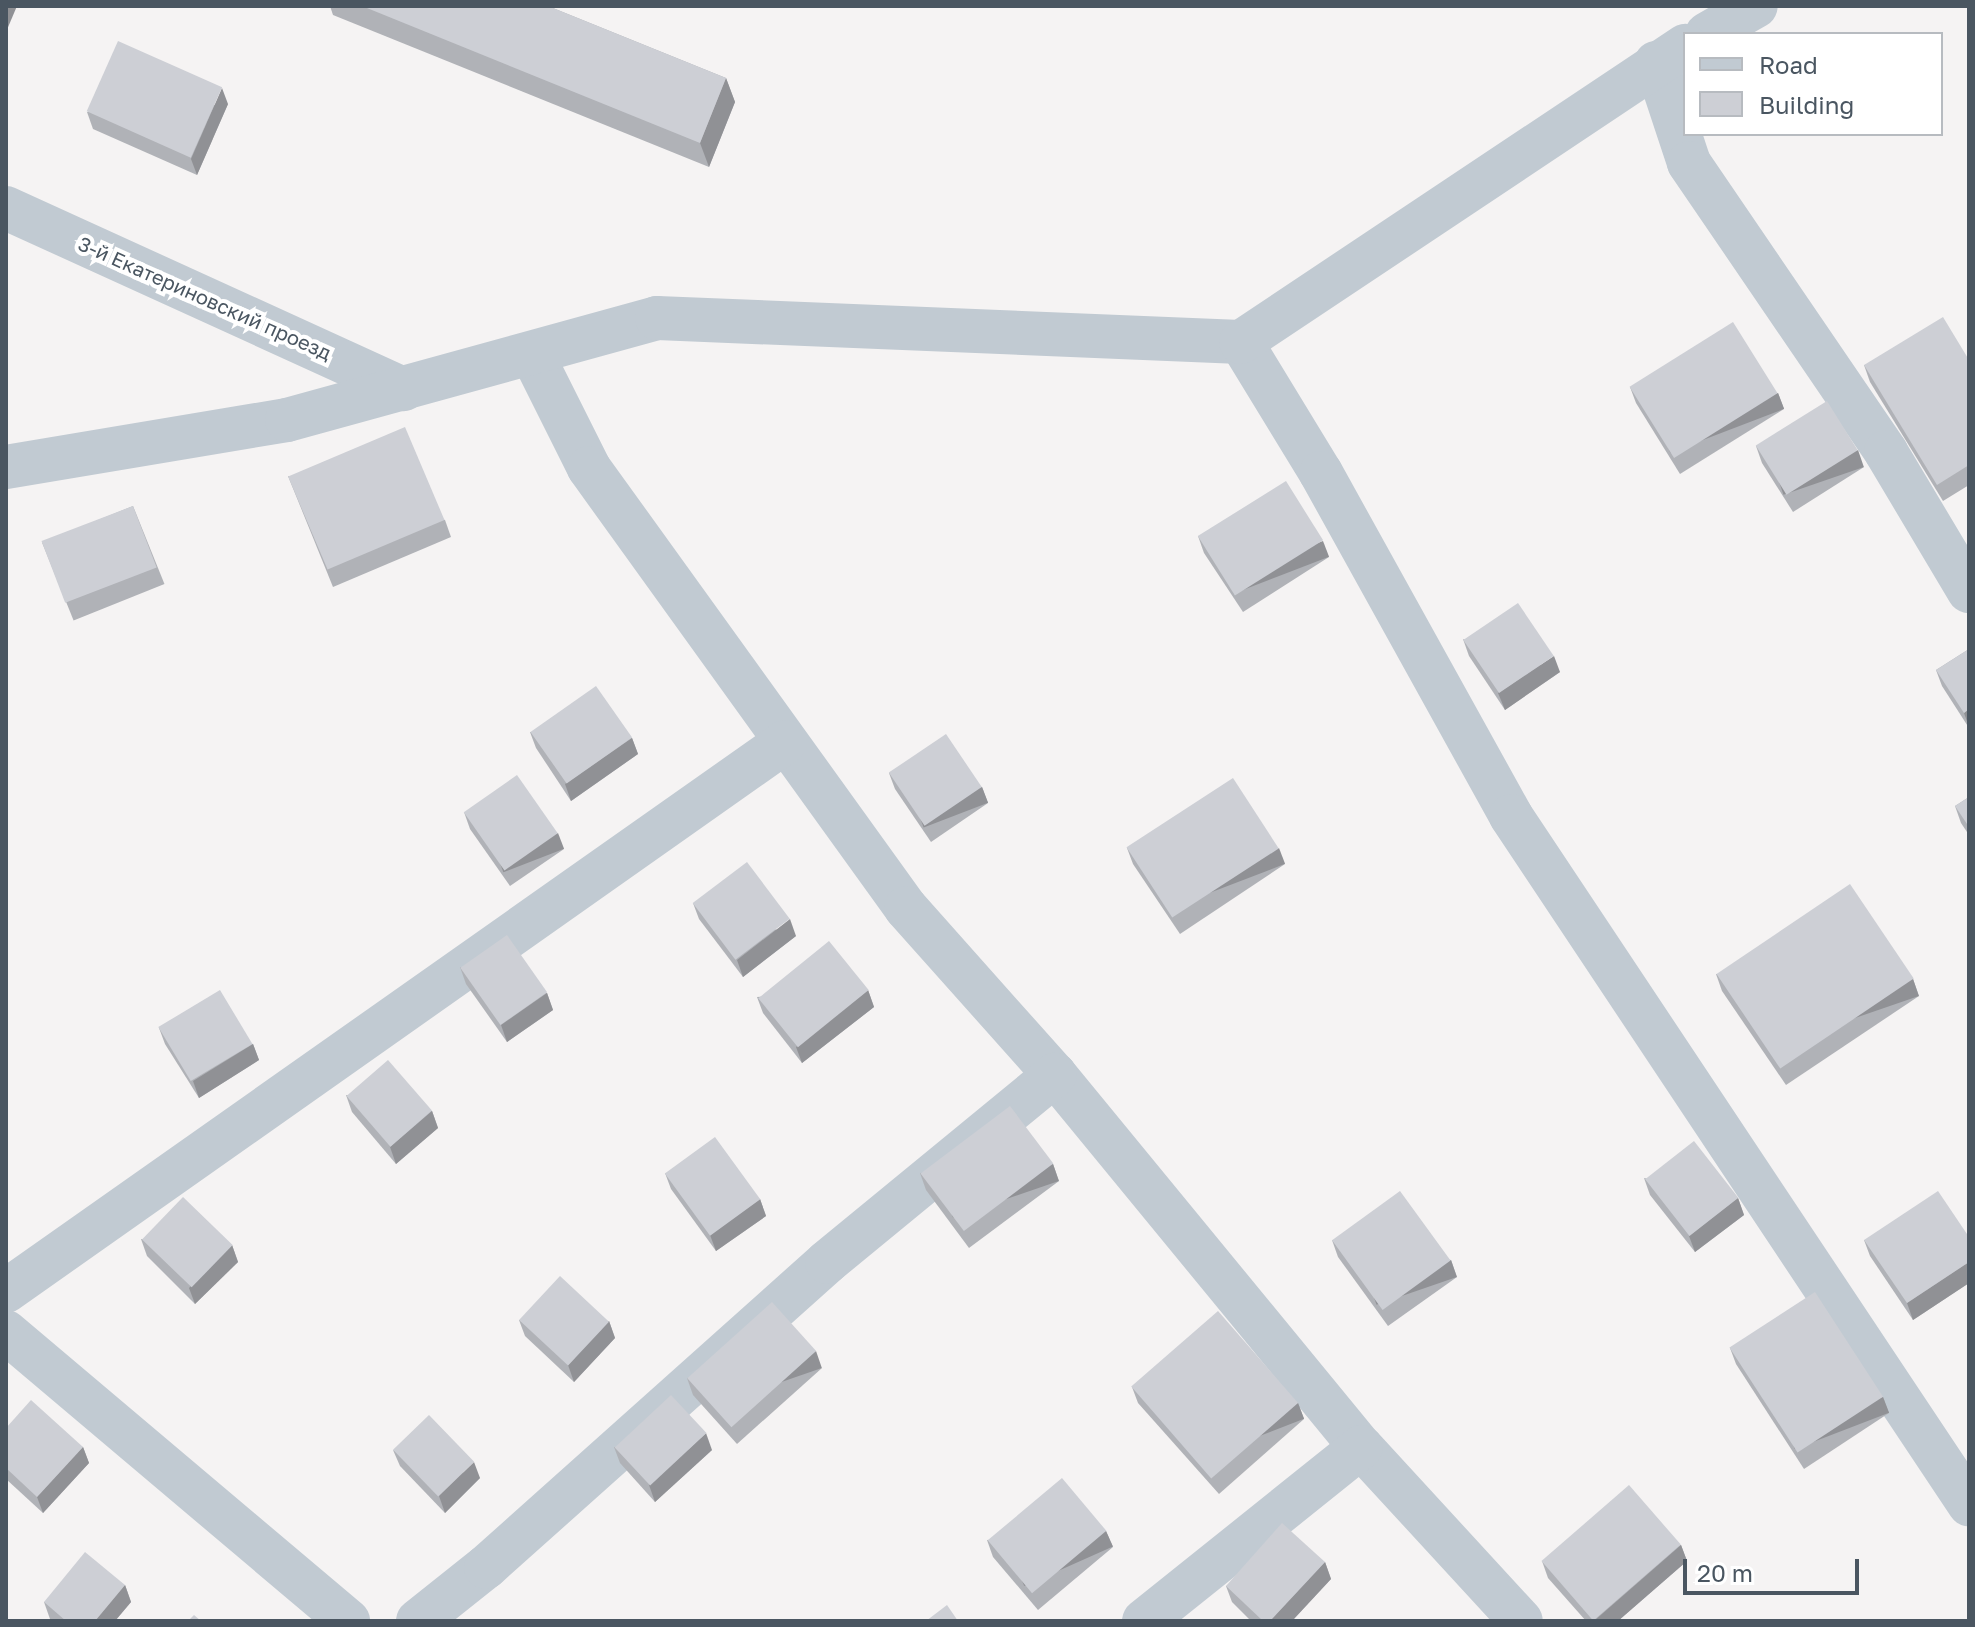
<!DOCTYPE html>
<html>
<head>
<meta charset="utf-8">
<style>
	body { margin:0 }
	#map { position:relative; width:1975px; height:1627px; overflow:hidden; background:#f5f3f3; font-family:"Golos Text",sans-serif }
	div>[style] { position:absolute }
	.minor>* { height:44px; margin:-22px; padding:0 22px; transform-origin:22px; border-radius:22px; background:#c1cad2 }
	.wall>* { inset:0; background:#b0b2b7; transform-origin:0 0 }
	.shaded-wall>* { inset:0; background:#909195; transform-origin:0 0 }
	.building>* { inset:0; background:#cdcfd5; transform-origin:0 0 }
	span { translate:-50% -50%; white-space:nowrap; text-align:center; line-height:1.15; -webkit-text-stroke:8px #fff; paint-order:stroke }
	.street-label { font-size:20px; color:#4a5661 }
	.frame { position:absolute; inset:0; border:8px solid #4a5661; pointer-events:none }
	.legend { position:absolute; left:1683px; top:32px; width:260px; height:104px; box-sizing:border-box; background:#fff; border:2px solid #b7bbc0; margin:0; padding:10px 14px; list-style:none; font-size:24px; color:#4a5661 }
	.legend li { display:flex; align-items:center; gap:16px; height:40px }
	.legend b { width:40px; border:2px solid #b7bbc0 }
	.scale { position:absolute; left:1683px; top:1559px; width:176px; height:36px; box-sizing:border-box; border:4px solid #4a5661; border-top:0; padding-left:10px; font-size:24px; line-height:28px; white-space:nowrap; color:#4a5661; -webkit-text-stroke:6px #fff; paint-order:stroke }
</style>
</head>
<body>
<div id="map">
	<div class="minor">
		<div style="left:1707px;top:34px;width:56px;rotate:-29.7deg"></div>
		<div style="left:1656px;top:63px;width:105px;rotate:71.7deg"></div>
		<div style="left:1689px;top:163px;width:350px;rotate:55.7deg"></div>
		<div style="left:1886px;top:452px;width:162px;rotate:59.2deg"></div>
		<div style="left:6px;top:208px;width:437px;rotate:24.5deg"></div>
		<div style="left:1241px;top:342px;width:153px;rotate:58.6deg"></div>
		<div style="left:1321px;top:473px;width:392px;rotate:61deg"></div>
		<div style="left:1511px;top:816px;width:827px;rotate:56.35deg"></div>
		<div style="left:532px;top:354px;width:127px;rotate:63.4deg"></div>
		<div style="left:589px;top:468px;width:542px;rotate:54.23deg"></div>
		<div style="left:906px;top:908px;width:224px;rotate:48.3deg"></div>
		<div style="left:1055px;top:1075px;width:482px;rotate:50.6deg"></div>
		<div style="left:1361px;top:1447px;width:236px;rotate:47.4deg"></div>
		<div style="left:6px;top:467px;width:285px;rotate:-9.5deg"></div>
		<div style="left:287px;top:420px;width:384px;rotate:-15.4deg"></div>
		<div style="left:657px;top:318px;width:584px;rotate:2.35deg"></div>
		<div style="left:1241px;top:342px;width:534px;rotate:-33.69deg"></div>
		<div style="left:6px;top:1291px;width:953px;rotate:-35.17deg"></div>
		<div style="left:6px;top:1332px;width:448px;rotate:40.2deg"></div>
		<div style="left:418px;top:1621px;width:87px;rotate:-38.5deg"></div>
		<div style="left:486px;top:1567px;width:457px;rotate:-41.8deg"></div>
		<div style="left:827px;top:1262px;width:295px;rotate:-39.4deg"></div>
		<div style="left:1144px;top:1621px;width:278px;rotate:-38.7deg"></div>
	</div>
	<div class="wall">
		<div style="clip-path:polygon(330px 6px,548px 6px,726px 78px,735px 102px,709px 167px,333px 15px)"></div>
		<div style="clip-path:polygon(228px 104px,197px 175px,93px 129px,87px 112px)"></div>
		<div style="clip-path:polygon(1969px 360px,1969px 485px,1943px 501px,1870px 382px,1864px 365px)"></div>
		<div style="clip-path:polygon(1630px 387px,1778px 393px,1784px 409px,1680px 474px,1636px 403px)"></div>
		<div style="clip-path:polygon(1756px 446px,1864px 467px,1793px 512px,1762px 463px)"></div>
		<div style="clip-path:polygon(288px 476px,445px 520px,451px 537px,333px 587px)"></div>
		<div style="left:133px;top:506px;width:84px;height:98px;rotate:68deg"></div>
		<div style="clip-path:polygon(1198px 536px,1329px 557px,1243px 612px,1204px 553px)"></div>
		<div style="clip-path:polygon(1463px 639px,1560px 672px,1505px 710px,1469px 656px)"></div>
		<div style="clip-path:polygon(1969px 649px,1969px 728px,1942px 686px,1936px 670px)"></div>
		<div style="clip-path:polygon(530px 732px,632px 738px,638px 754px,571px 801px,536px 748px)"></div>
		<div style="clip-path:polygon(889px 773px,982px 787px,988px 803px,931px 842px,895px 789px)"></div>
		<div style="clip-path:polygon(1969px 797px,1969px 835px,1961px 823px,1955px 806px)"></div>
		<div style="clip-path:polygon(464px 812px,564px 849px,510px 886px,470px 829px)"></div>
		<div style="clip-path:polygon(1127px 848px,1285px 864px,1180px 934px,1133px 864px)"></div>
		<div style="clip-path:polygon(693px 903px,796px 936px,743px 977px,699px 919px)"></div>
		<div style="clip-path:polygon(460px 967px,547px 993px,553px 1010px,507px 1042px,466px 984px)"></div>
		<div style="clip-path:polygon(1716px 974px,1913px 979px,1919px 996px,1786px 1085px,1722px 991px)"></div>
		<div style="clip-path:polygon(868px 990px,874px 1007px,802px 1063px,763px 1013px,757px 997px)"></div>
		<div style="clip-path:polygon(159px 1028px,253px 1044px,259px 1060px,199px 1098px,165px 1044px)"></div>
		<div style="clip-path:polygon(346px 1095px,432px 1111px,438px 1128px,396px 1164px,352px 1112px)"></div>
		<div style="clip-path:polygon(1053px 1164px,1059px 1181px,969px 1248px,926px 1190px,920px 1173px)"></div>
		<div style="clip-path:polygon(665px 1173px,760px 1199px,766px 1216px,716px 1251px,671px 1189px)"></div>
		<div style="clip-path:polygon(1644px 1178px,1738px 1198px,1744px 1215px,1695px 1252px,1650px 1195px)"></div>
		<div style="clip-path:polygon(1969px 1237px,1969px 1283px,1913px 1320px,1870px 1256px,1864px 1240px)"></div>
		<div style="clip-path:polygon(141px 1239px,232px 1245px,238px 1262px,195px 1304px,147px 1256px)"></div>
		<div style="clip-path:polygon(1332px 1240px,1451px 1260px,1457px 1277px,1388px 1326px,1338px 1257px)"></div>
		<div style="clip-path:polygon(519px 1320px,609px 1321px,615px 1338px,574px 1382px,525px 1336px)"></div>
		<div style="clip-path:polygon(1730px 1348px,1883px 1397px,1889px 1413px,1804px 1469px,1736px 1364px)"></div>
		<div style="clip-path:polygon(822px 1368px,737px 1444px,693px 1395px,687px 1378px)"></div>
		<div style="clip-path:polygon(1132px 1387px,1298px 1403px,1304px 1419px,1219px 1494px,1138px 1403px)"></div>
		<div style="clip-path:polygon(6px 1428px,83px 1447px,89px 1463px,43px 1513px,6px 1479px)"></div>
		<div style="clip-path:polygon(614px 1447px,712px 1450px,655px 1502px,620px 1463px)"></div>
		<div style="clip-path:polygon(393px 1450px,480px 1478px,445px 1513px,400px 1466px)"></div>
		<div style="clip-path:polygon(1106px 1531px,1113px 1547px,1038px 1610px,993px 1557px,987px 1540px)"></div>
		<div style="clip-path:polygon(1681px 1545px,1687px 1561px,1618px 1621px,1586px 1621px,1548px 1578px,1542px 1561px)"></div>
		<div style="clip-path:polygon(1325px 1562px,1331px 1579px,1292px 1621px,1251px 1621px,1232px 1602px,1226px 1586px)"></div>
		<div style="clip-path:polygon(125px 1585px,131px 1602px,115px 1621px,52px 1621px,50px 1619px,44px 1602px)"></div>
	</div>
	<div class="shaded-wall">
		<div style="clip-path:polygon(6px 6px,17px 6px,6px 32px)"></div>
		<div style="clip-path:polygon(726px 78px,735px 102px,709px 167px,700px 143px)"></div>
		<div style="clip-path:polygon(222px 88px,228px 104px,197px 175px,191px 159px)"></div>
		<div style="left:1778px;top:393px;width:17px;height:122px;rotate:69deg"></div>
		<div style="left:1858px;top:450px;width:18px;height:85px;rotate:71deg"></div>
		<div style="left:1323px;top:541px;width:17px;height:102px;rotate:69deg"></div>
		<div style="clip-path:polygon(1554px 656px,1560px 672px,1505px 710px,1498px 693px)"></div>
		<div style="clip-path:polygon(1969px 709px,1969px 727px,1964px 713px)"></div>
		<div style="clip-path:polygon(632px 738px,638px 754px,571px 801px,565px 784px)"></div>
		<div style="left:982px;top:787px;width:17px;height:69px;rotate:69deg"></div>
		<div style="left:558px;top:833px;width:17px;height:65px;rotate:69deg"></div>
		<div style="left:1279px;top:848px;width:17px;height:126px;rotate:69deg"></div>
		<div style="clip-path:polygon(790px 919px,796px 936px,743px 977px,737px 960px)"></div>
		<div style="left:1913px;top:979px;width:18px;height:160px;rotate:71deg"></div>
		<div style="clip-path:polygon(868px 990px,874px 1007px,802px 1063px,796px 1047px)"></div>
		<div style="clip-path:polygon(547px 993px,553px 1010px,507px 1042px,501px 1025px)"></div>
		<div style="clip-path:polygon(253px 1044px,259px 1060px,199px 1098px,193px 1081px)"></div>
		<div style="clip-path:polygon(432px 1111px,438px 1128px,396px 1164px,390px 1147px)"></div>
		<div style="left:1053px;top:1164px;width:18px;height:112px;rotate:71deg"></div>
		<div style="clip-path:polygon(1738px 1198px,1744px 1215px,1695px 1252px,1689px 1236px)"></div>
		<div style="clip-path:polygon(760px 1199px,766px 1216px,716px 1251px,710px 1235px)"></div>
		<div style="clip-path:polygon(232px 1245px,238px 1262px,195px 1304px,189px 1288px)"></div>
		<div style="left:1451px;top:1260px;width:18px;height:85px;rotate:71deg"></div>
		<div style="clip-path:polygon(1969px 1262px,1969px 1283px,1913px 1320px,1907px 1303px)"></div>
		<div style="clip-path:polygon(609px 1321px,615px 1338px,574px 1382px,568px 1365px)"></div>
		<div style="left:816px;top:1351px;width:18px;height:114px;rotate:71deg"></div>
		<div style="left:1883px;top:1397px;width:17px;height:101px;rotate:69deg"></div>
		<div style="left:1298px;top:1403px;width:17px;height:113px;rotate:69deg"></div>
		<div style="clip-path:polygon(706px 1433px,712px 1450px,655px 1502px,649px 1485px)"></div>
		<div style="clip-path:polygon(83px 1447px,89px 1463px,43px 1513px,37px 1497px)"></div>
		<div style="clip-path:polygon(474px 1462px,480px 1478px,445px 1513px,439px 1496px)"></div>
		<div style="left:1106px;top:1531px;width:17px;height:97px;rotate:66deg"></div>
		<div style="clip-path:polygon(1681px 1545px,1687px 1561px,1618px 1621px,1594px 1621px)"></div>
		<div style="clip-path:polygon(1325px 1562px,1331px 1579px,1292px 1621px,1270px 1621px)"></div>
		<div style="clip-path:polygon(125px 1585px,131px 1602px,115px 1621px,95px 1621px)"></div>
	</div>
	<div class="building">
		<div style="clip-path:polygon(362px 6px,548px 6px,726px 78px,700px 143px)"></div>
		<div style="left:118px;top:41px;width:114px;height:77px;rotate:24deg"></div>
		<div style="clip-path:polygon(1943px 317px,1969px 360px,1969px 465px,1937px 485px,1864px 365px)"></div>
		<div style="left:1733px;top:322px;width:84px;height:122px;rotate:58deg"></div>
		<div style="left:1827px;top:401px;width:58px;height:84px;rotate:58deg"></div>
		<div style="left:405px;top:427px;width:101px;height:127px;rotate:67deg"></div>
		<div style="left:1286px;top:481px;width:70px;height:104px;rotate:58deg"></div>
		<div style="left:133px;top:506px;width:66px;height:98px;rotate:69deg"></div>
		<div style="left:1518px;top:603px;width:64px;height:66px;rotate:56deg"></div>
		<div style="clip-path:polygon(1969px 649px,1969px 709px,1964px 713px,1936px 670px)"></div>
		<div style="left:596px;top:686px;width:63px;height:80px;rotate:55deg"></div>
		<div style="left:946px;top:734px;width:64px;height:69px;rotate:56deg"></div>
		<div style="left:517px;top:775px;width:71px;height:65px;rotate:55deg"></div>
		<div style="left:1233px;top:778px;width:84px;height:127px;rotate:57deg"></div>
		<div style="clip-path:polygon(1969px 797px,1969px 827px,1955px 806px)"></div>
		<div style="left:747px;top:862px;width:71px;height:68px;rotate:53deg"></div>
		<div style="left:1850px;top:884px;width:114px;height:161px;rotate:56deg"></div>
		<div style="left:507px;top:935px;width:70px;height:57px;rotate:55deg"></div>
		<div style="left:829px;top:941px;width:63px;height:91px;rotate:51deg"></div>
		<div style="left:220px;top:990px;width:63px;height:72px;rotate:59deg"></div>
		<div style="left:388px;top:1060px;width:67px;height:55px;rotate:49deg"></div>
		<div style="left:1010px;top:1106px;width:72px;height:112px;rotate:53deg"></div>
		<div style="left:715px;top:1137px;width:77px;height:62px;rotate:54deg"></div>
		<div style="left:1694px;top:1141px;width:72px;height:62px;rotate:52deg"></div>
		<div style="left:1400px;top:1191px;width:86px;height:84px;rotate:54deg"></div>
		<div style="clip-path:polygon(1938px 1191px,1969px 1237px,1969px 1262px,1907px 1303px,1864px 1240px)"></div>
		<div style="left:183px;top:1197px;width:69px;height:59px;rotate:44deg"></div>
		<div style="left:560px;top:1276px;width:67px;height:60px;rotate:43deg"></div>
		<div style="left:1815px;top:1292px;width:125px;height:102px;rotate:57deg"></div>
		<div style="left:772px;top:1302px;width:66px;height:114px;rotate:48deg"></div>
		<div style="left:1218px;top:1311px;width:122px;height:115px;rotate:49deg"></div>
		<div style="left:671px;top:1395px;width:52px;height:77px;rotate:47deg"></div>
		<div style="clip-path:polygon(31px 1400px,83px 1447px,37px 1497px,6px 1468px,6px 1428px)"></div>
		<div style="left:429px;top:1415px;width:65px;height:50px;rotate:46deg"></div>
		<div style="left:1062px;top:1478px;width:69px;height:97px;rotate:50deg"></div>
		<div style="left:1629px;top:1485px;width:79px;height:116px;rotate:49deg"></div>
		<div style="clip-path:polygon(1282px 1523px,1325px 1562px,1270px 1621px,1263px 1621px,1226px 1586px)"></div>
		<div style="clip-path:polygon(85px 1552px,125px 1585px,95px 1621px,66px 1621px,44px 1602px)"></div>
		<div style="clip-path:polygon(947px 1605px,958px 1621px,926px 1621px)"></div>
		<div style="clip-path:polygon(194px 1615px,201px 1621px,188px 1621px)"></div>
	</div>
	<div class="street-label">
		<span style="left:205px;top:298px;rotate:24deg">3-й Екатериновский проезд</span>
	</div>
	<div class="frame"></div>
	<ul class="legend">
	<li><b style="height:10px;background:#c1cad2"></b>Road</li>
	<li><b style="height:22px;background:#cdcfd5"></b>Building</li>
	</ul>
	<div class="scale">20 m</div>
</div>
</body>
</html>
